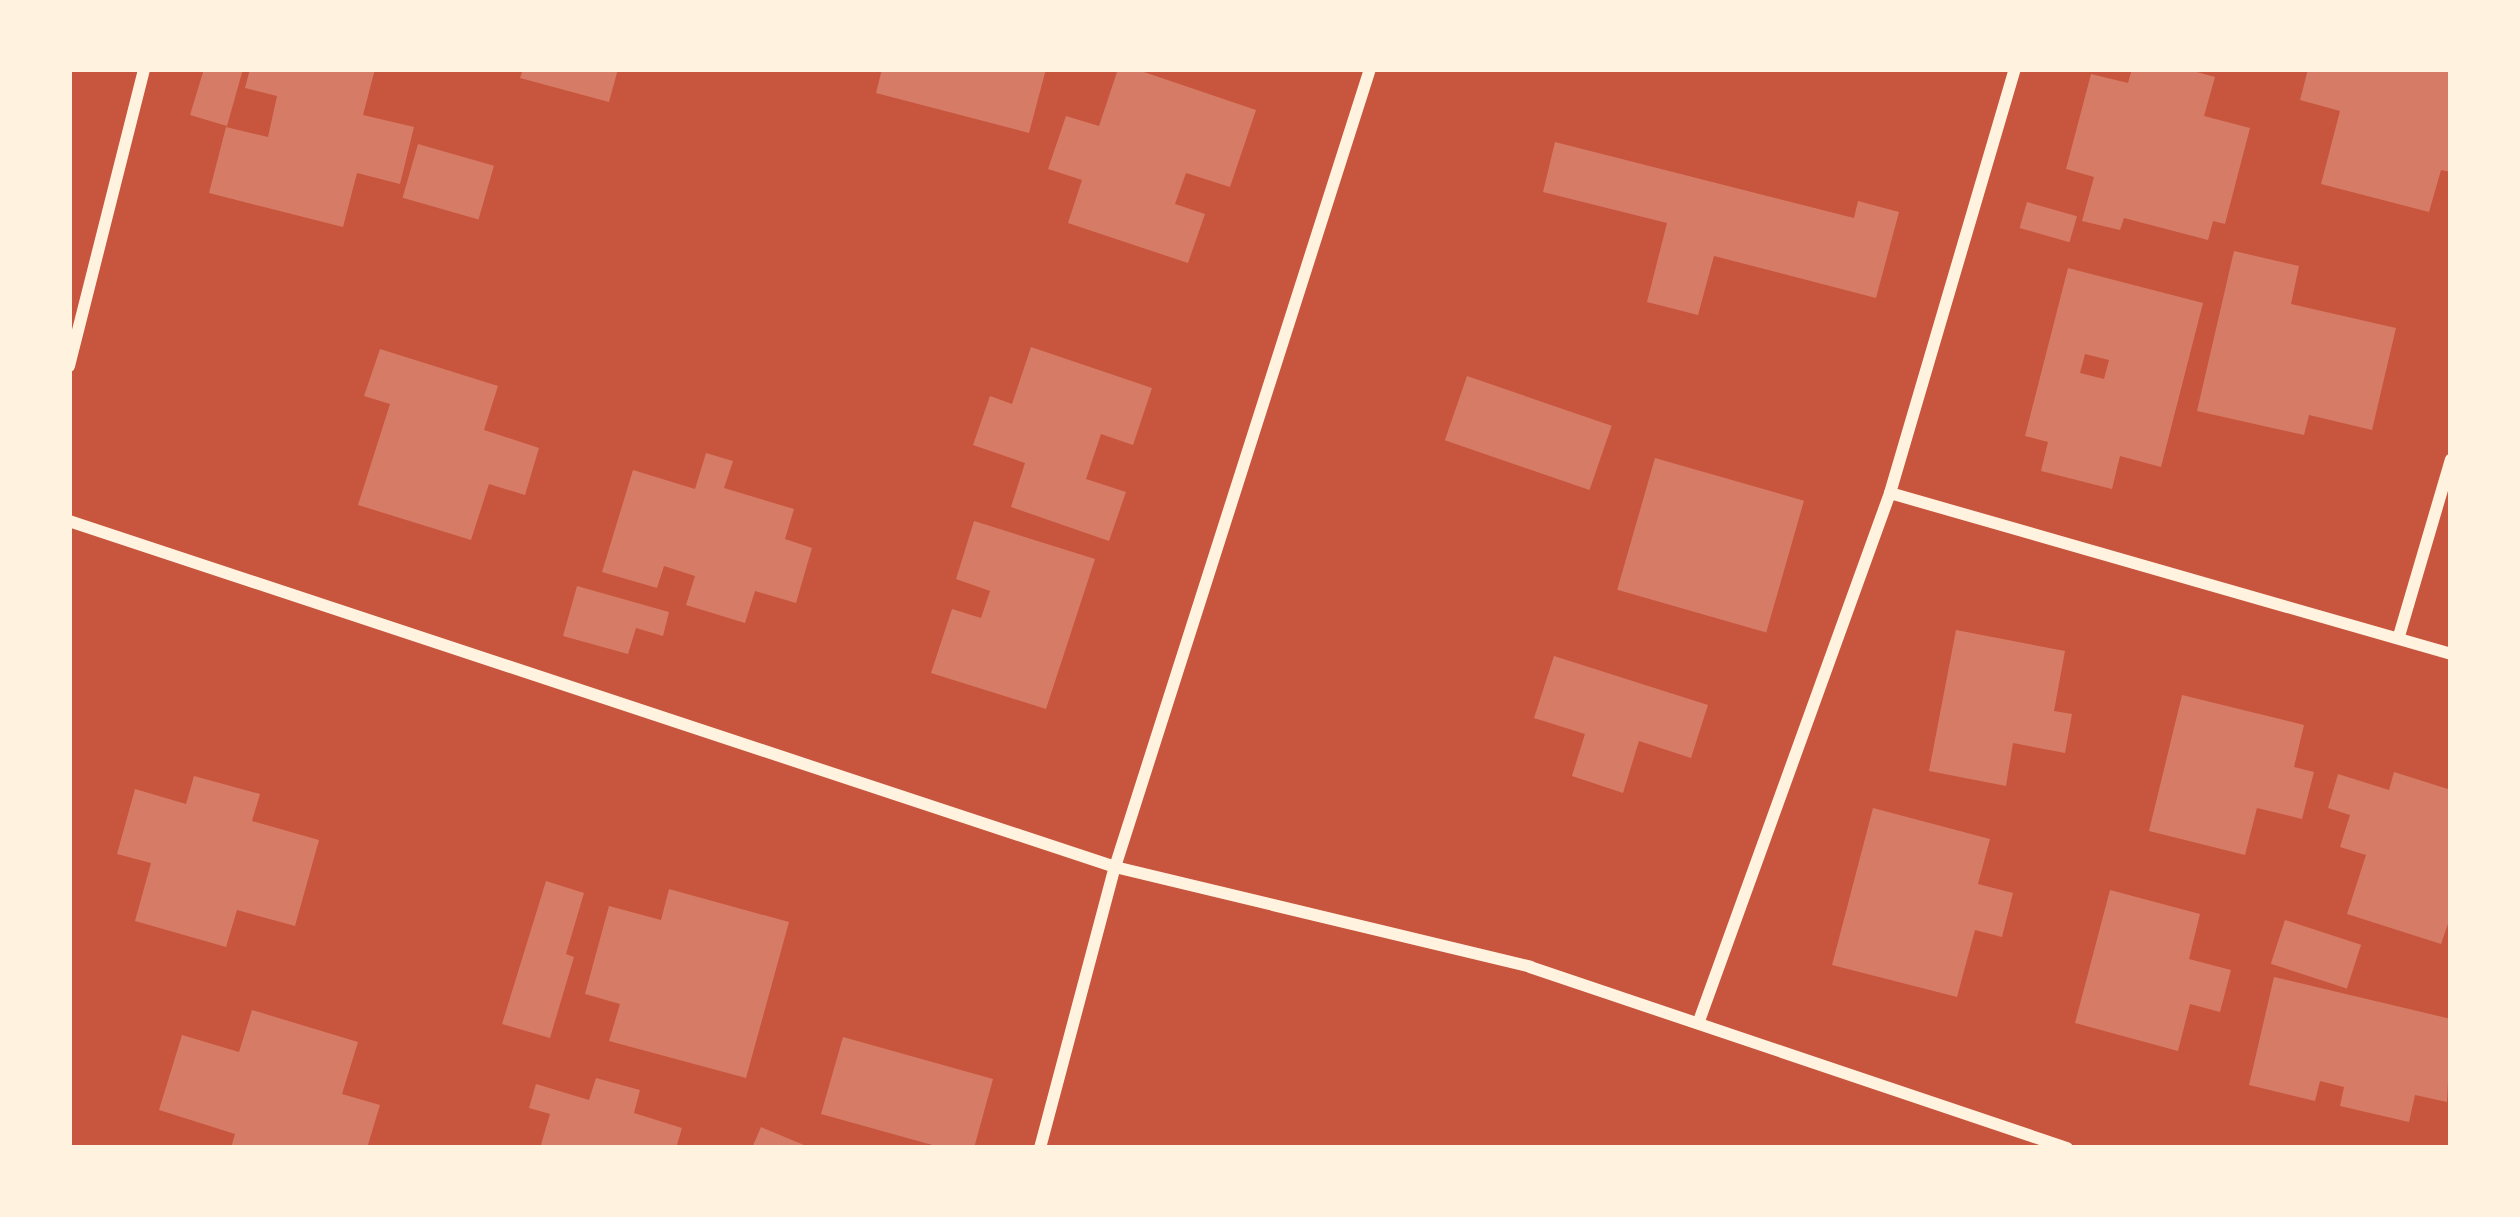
<!DOCTYPE html>
<html>
<head>
<meta charset="utf-8">
<style>
	body { margin:0 }
	#map { position:relative; width:2520px; height:1217px; overflow:hidden; background:#c8553d; font-family:"Source Serif 4",serif }
	div>[style] { position:absolute }
	.building>* { inset:0; background:#d67c66; transform-origin:0 0 }
	.minor>* { height:12px; margin:-6px; padding:0 6px; transform-origin:6px; border-radius:6px; background:#fff3e0 }
	span { translate:-50% -50%; white-space:nowrap; text-align:center; line-height:1.15; -webkit-text-stroke:10px #fff3e0; paint-order:stroke }
	.frame { position:absolute; inset:0; border:72px solid #fff3e0; pointer-events:none }
</style>
</head>
<body>
<div id="map">
	<div class="building">
		<div style="clip-path:polygon(204px 69px,243px 69px,227px 126px,190px 115px)"></div>
		<div style="clip-path:polygon(250px 69px,375px 69px,363px 115px,414px 127px,400px 184px,357px 173px,343px 227px,209px 193px,226px 127px,268px 137px,277px 96px,245px 88px)"></div>
		<div style="clip-path:polygon(523px 69px,618px 69px,609px 102px,520px 78px)"></div>
		<div style="clip-path:polygon(882px 69px,1046px 69px,1029px 133px,876px 93px)"></div>
		<div style="clip-path:polygon(1118px 69px,1135px 69px,1256px 110px,1230px 187px,1186px 173px,1175px 204px,1205px 214px,1188px 263px,1068px 223px,1082px 180px,1048px 169px,1066px 116px,1099px 126px)"></div>
		<div style="clip-path:polygon(2132px 69px,2186px 69px,2215px 77px,2204px 116px,2250px 128px,2225px 224px,2213px 221px,2208px 240px,2124px 218px,2120px 230px,2082px 221px,2094px 177px,2066px 169px,2091px 74px,2128px 83px)"></div>
		<div style="clip-path:polygon(2308px 69px,2451px 69px,2451px 172px,2441px 170px,2429px 212px,2321px 184px,2340px 111px,2300px 100px)"></div>
		<div style="clip-path:polygon(1555px 142px,1854px 218px,1858px 201px,1899px 212px,1876px 298px,1714px 256px,1698px 315px,1647px 302px,1667px 223px,1543px 192px)"></div>
		<div style="left:418px;top:144px;width:79px;height:56px;rotate:16deg"></div>
		<div style="left:2027px;top:202px;width:52px;height:27px;rotate:16deg"></div>
		<div style="clip-path:polygon(2234px 251px,2299px 266px,2291px 304px,2396px 328px,2372px 430px,2309px 415px,2304px 435px,2197px 411px)"></div>
		<div style="clip-path:polygon(evenodd,2068px 268px,2203px 303px,2161px 467px,2120px 456px,2112px 489px,2041px 471px,2048px 442px,2025px 436px,2068px 268px,2085px 354px,2109px 360px,2104px 379px,2080px 373px,2085px 354px)"></div>
		<div style="clip-path:polygon(1031px 347px,1152px 388px,1133px 445px,1101px 434px,1086px 479px,1126px 492px,1109px 541px,1011px 507px,1025px 463px,973px 445px,990px 396px,1012px 404px)"></div>
		<div style="clip-path:polygon(380px 349px,498px 386px,484px 430px,539px 448px,525px 495px,489px 484px,471px 540px,358px 505px,390px 404px,364px 396px)"></div>
		<div style="left:1467px;top:376px;width:153px;height:68px;rotate:19deg"></div>
		<div style="clip-path:polygon(706px 453px,733px 461px,724px 488px,794px 509px,785px 539px,812px 548px,796px 603px,755px 591px,745px 623px,686px 605px,695px 576px,664px 566px,657px 588px,602px 572px,633px 470px,695px 489px)"></div>
		<div style="left:1655px;top:458px;width:155px;height:137px;rotate:16deg"></div>
		<div style="clip-path:polygon(974px 521px,1095px 559px,1046px 709px,931px 673px,952px 609px,981px 618px,990px 591px,956px 579px)"></div>
		<div style="clip-path:polygon(577px 586px,669px 612px,663px 636px,636px 628px,628px 654px,563px 636px)"></div>
		<div style="clip-path:polygon(1956px 630px,2065px 651px,2054px 711px,2072px 714px,2065px 753px,2013px 743px,2006px 786px,1929px 771px)"></div>
		<div style="clip-path:polygon(1554px 656px,1708px 705px,1691px 758px,1639px 741px,1623px 793px,1572px 776px,1585px 734px,1534px 718px)"></div>
		<div style="clip-path:polygon(2182px 695px,2304px 725px,2294px 767px,2314px 772px,2302px 819px,2257px 808px,2245px 855px,2149px 831px)"></div>
		<div style="clip-path:polygon(2394px 772px,2451px 790px,2451px 915px,2441px 944px,2347px 914px,2366px 855px,2340px 847px,2350px 815px,2328px 808px,2338px 774px,2389px 790px)"></div>
		<div style="clip-path:polygon(194px 776px,260px 794px,252px 821px,319px 840px,295px 926px,237px 910px,226px 947px,135px 921px,151px 863px,117px 854px,135px 789px,186px 804px)"></div>
		<div style="clip-path:polygon(1873px 808px,1990px 839px,1978px 884px,2013px 893px,2002px 937px,1975px 930px,1957px 997px,1832px 965px)"></div>
		<div style="clip-path:polygon(546px 881px,584px 893px,566px 954px,574px 957px,550px 1038px,502px 1024px)"></div>
		<div style="clip-path:polygon(669px 889px,789px 922px,746px 1078px,609px 1041px,620px 1004px,585px 994px,609px 906px,661px 920px)"></div>
		<div style="clip-path:polygon(2110px 890px,2200px 914px,2189px 959px,2231px 970px,2220px 1012px,2190px 1004px,2178px 1051px,2075px 1023px)"></div>
		<div style="left:2285px;top:920px;width:80px;height:46px;rotate:18deg"></div>
		<div style="clip-path:polygon(2274px 977px,2451px 1019px,2447px 1102px,2415px 1095px,2409px 1122px,2340px 1106px,2344px 1087px,2320px 1081px,2315px 1101px,2249px 1085px)"></div>
		<div style="clip-path:polygon(252px 1010px,358px 1042px,342px 1094px,380px 1105px,367px 1148px,231px 1148px,235px 1134px,159px 1110px,182px 1035px,239px 1052px)"></div>
		<div style="clip-path:polygon(843px 1037px,993px 1079px,974px 1148px,943px 1148px,821px 1114px)"></div>
		<div style="clip-path:polygon(596px 1078px,640px 1090px,634px 1113px,682px 1128px,676px 1148px,540px 1148px,550px 1114px,529px 1108px,536px 1084px,589px 1100px)"></div>
		<div style="clip-path:polygon(761px 1127px,811px 1148px,752px 1148px)"></div>
	</div>
	<div class="minor">
		<div style="left:69px;top:366px;width:306px;rotate:-75.8deg"></div>
		<div style="left:1890px;top:493px;width:584px;rotate:16.01deg"></div>
		<div style="left:69px;top:521px;width:1102px;rotate:18.3deg"></div>
		<div style="left:1115px;top:867px;width:427px;rotate:13.5deg"></div>
		<div style="left:1530px;top:967px;width:567px;rotate:18.63deg"></div>
		<div style="left:2399px;top:636px;width:184px;rotate:-73.6deg"></div>
		<div style="left:1699px;top:1021px;width:561px;rotate:-70.11deg"></div>
		<div style="left:1890px;top:493px;width:442px;rotate:-73.6deg"></div>
		<div style="left:1040px;top:1148px;width:291px;rotate:-75.1deg"></div>
		<div style="left:1115px;top:867px;width:838px;rotate:-72.28deg"></div>
	</div>
	<div class="frame"></div>
</div>
</body>
</html>
